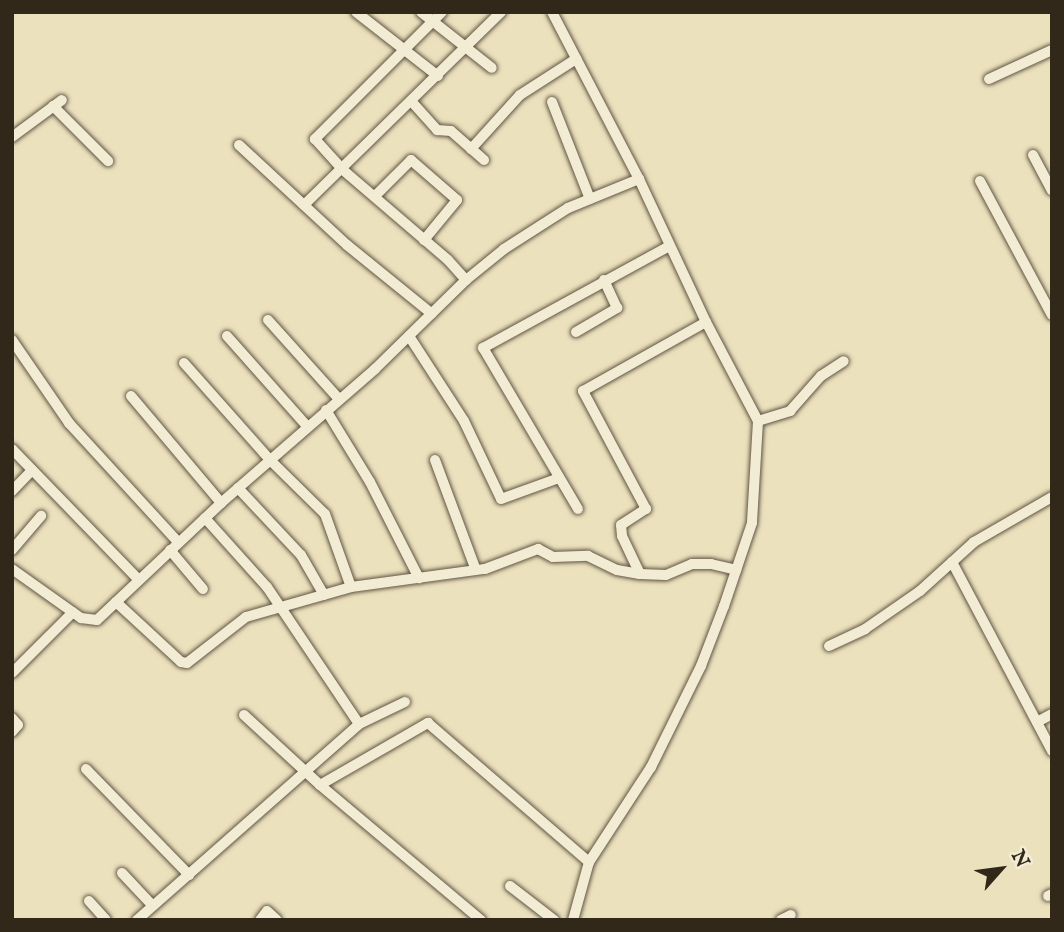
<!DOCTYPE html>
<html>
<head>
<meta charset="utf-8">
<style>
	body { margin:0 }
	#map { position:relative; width:1064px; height:932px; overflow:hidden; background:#ece1bd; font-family:"IM FELL English",serif }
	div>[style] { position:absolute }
	.roads { filter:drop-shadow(0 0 2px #605643) drop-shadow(0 0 2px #605643) }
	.minor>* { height:10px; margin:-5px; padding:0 5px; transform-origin:5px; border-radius:5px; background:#f3ecd4 }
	span { translate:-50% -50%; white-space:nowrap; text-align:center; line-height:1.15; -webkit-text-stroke:6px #f3ecd4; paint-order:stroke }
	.frame { position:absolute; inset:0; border:14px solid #32281a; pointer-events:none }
	.north { position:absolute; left:966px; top:834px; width:70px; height:70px; -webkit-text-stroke:5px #f3ecd4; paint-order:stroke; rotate:62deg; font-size:19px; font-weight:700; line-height:28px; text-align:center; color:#32281a }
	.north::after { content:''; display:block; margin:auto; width:24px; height:32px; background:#32281a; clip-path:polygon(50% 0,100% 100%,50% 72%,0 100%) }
</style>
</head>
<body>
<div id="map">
	<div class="roads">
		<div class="minor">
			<div style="left:356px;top:12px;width:104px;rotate:38deg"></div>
			<div style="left:421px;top:12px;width:90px;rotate:38.3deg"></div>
			<div style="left:442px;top:12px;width:180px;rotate:135deg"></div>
			<div style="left:315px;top:139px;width:42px;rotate:47.9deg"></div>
			<div style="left:343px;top:170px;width:138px;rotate:40.6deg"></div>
			<div style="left:448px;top:260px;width:27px;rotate:48deg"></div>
			<div style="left:552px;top:12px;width:188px;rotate:62.5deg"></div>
			<div style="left:639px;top:179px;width:158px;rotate:64.9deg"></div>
			<div style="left:706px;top:322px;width:112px;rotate:62.3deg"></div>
			<div style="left:758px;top:421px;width:102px;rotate:93.4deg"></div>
			<div style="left:752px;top:523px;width:88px;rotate:108.6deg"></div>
			<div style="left:724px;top:606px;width:64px;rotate:111deg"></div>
			<div style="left:701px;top:666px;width:113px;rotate:116.3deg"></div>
			<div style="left:651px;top:767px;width:113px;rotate:123.1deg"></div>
			<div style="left:589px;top:862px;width:60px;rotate:105.4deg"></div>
			<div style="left:989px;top:79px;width:69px;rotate:-24.7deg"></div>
			<div style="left:412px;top:102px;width:38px;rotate:48deg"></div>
			<div style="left:437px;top:130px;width:14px;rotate:4deg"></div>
			<div style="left:451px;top:131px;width:44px;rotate:41.3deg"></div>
			<div style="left:552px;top:102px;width:104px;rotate:68.6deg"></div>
			<div style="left:53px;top:106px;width:78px;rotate:45deg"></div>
			<div style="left:12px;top:137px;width:62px;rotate:-36.5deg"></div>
			<div style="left:239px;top:145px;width:147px;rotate:42.8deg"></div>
			<div style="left:347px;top:245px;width:109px;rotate:39.1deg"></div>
			<div style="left:471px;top:149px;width:73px;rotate:-47.8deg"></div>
			<div style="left:520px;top:95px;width:67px;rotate:-32.7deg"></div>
			<div style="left:1033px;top:155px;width:40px;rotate:62deg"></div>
			<div style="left:980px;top:181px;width:152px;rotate:61.8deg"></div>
			<div style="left:375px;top:196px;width:51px;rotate:-45deg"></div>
			<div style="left:411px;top:160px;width:61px;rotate:41deg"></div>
			<div style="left:457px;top:200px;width:52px;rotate:129.5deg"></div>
			<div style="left:304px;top:205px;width:276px;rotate:-44.4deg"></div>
			<div style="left:268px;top:320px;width:106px;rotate:48.1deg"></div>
			<div style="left:576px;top:332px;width:48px;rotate:-30.3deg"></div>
			<div style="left:617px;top:308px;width:31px;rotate:-115deg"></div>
			<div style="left:227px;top:336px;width:120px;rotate:48.4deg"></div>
			<div style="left:409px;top:336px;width:101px;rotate:57.1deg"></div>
			<div style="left:464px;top:421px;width:86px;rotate:64.6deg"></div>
			<div style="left:501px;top:499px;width:62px;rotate:-19.9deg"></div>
			<div style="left:12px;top:340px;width:101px;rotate:55.5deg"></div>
			<div style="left:69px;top:423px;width:161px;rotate:47.5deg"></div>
			<div style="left:184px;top:363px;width:130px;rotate:48.4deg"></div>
			<div style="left:270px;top:460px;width:77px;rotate:44.5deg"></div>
			<div style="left:325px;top:514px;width:77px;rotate:70.4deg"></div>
			<div style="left:131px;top:396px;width:140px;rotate:49.9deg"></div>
			<div style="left:326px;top:410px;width:84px;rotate:58.6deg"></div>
			<div style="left:370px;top:482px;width:108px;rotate:63deg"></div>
			<div style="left:758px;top:421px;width:34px;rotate:-17deg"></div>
			<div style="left:790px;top:411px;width:47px;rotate:-48.5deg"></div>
			<div style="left:821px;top:376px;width:27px;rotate:-33deg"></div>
			<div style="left:12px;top:449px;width:181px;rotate:45.9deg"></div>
			<div style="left:435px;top:460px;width:117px;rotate:69.6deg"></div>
			<div style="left:238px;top:488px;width:92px;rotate:46.8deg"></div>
			<div style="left:301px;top:555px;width:46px;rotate:60.1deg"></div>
			<div style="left:12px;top:491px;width:29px;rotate:-46deg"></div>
			<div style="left:578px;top:509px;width:187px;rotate:-120.5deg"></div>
			<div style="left:483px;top:348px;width:212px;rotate:-28.7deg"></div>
			<div style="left:205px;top:518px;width:93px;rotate:48.1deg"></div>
			<div style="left:267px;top:587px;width:165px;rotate:56.1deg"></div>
			<div style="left:12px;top:550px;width:45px;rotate:-49.5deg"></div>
			<div style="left:170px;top:550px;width:51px;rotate:49.8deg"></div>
			<div style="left:952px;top:562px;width:214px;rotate:62.1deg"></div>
			<div style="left:12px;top:569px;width:85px;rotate:35.4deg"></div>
			<div style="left:81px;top:618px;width:16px;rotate:7deg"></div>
			<div style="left:97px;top:620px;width:170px;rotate:-43.3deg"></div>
			<div style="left:221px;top:503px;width:204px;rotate:-41deg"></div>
			<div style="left:375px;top:369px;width:127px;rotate:-44.4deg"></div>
			<div style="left:466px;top:280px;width:49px;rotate:-39.2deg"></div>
			<div style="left:504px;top:249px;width:76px;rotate:-32.6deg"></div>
			<div style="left:568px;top:208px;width:77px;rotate:-22.2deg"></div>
			<div style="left:640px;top:574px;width:42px;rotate:-115.3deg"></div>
			<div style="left:622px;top:536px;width:11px;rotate:-95deg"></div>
			<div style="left:621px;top:525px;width:30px;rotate:-33deg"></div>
			<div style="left:646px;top:509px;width:134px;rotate:-118.1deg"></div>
			<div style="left:583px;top:391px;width:141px;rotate:-29.3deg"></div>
			<div style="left:116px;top:602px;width:88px;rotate:42.7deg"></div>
			<div style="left:181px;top:662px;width:6px;rotate:9deg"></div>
			<div style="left:187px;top:663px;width:75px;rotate:-37.9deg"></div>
			<div style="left:246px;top:617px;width:109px;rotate:-15.9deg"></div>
			<div style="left:351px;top:587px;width:135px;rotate:-7.7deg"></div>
			<div style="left:485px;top:569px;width:57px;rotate:-20.7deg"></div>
			<div style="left:538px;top:549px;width:17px;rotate:28deg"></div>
			<div style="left:553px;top:557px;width:35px;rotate:-2deg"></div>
			<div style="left:588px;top:556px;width:32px;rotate:26deg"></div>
			<div style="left:617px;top:570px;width:23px;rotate:10deg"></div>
			<div style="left:640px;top:574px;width:26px;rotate:2deg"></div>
			<div style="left:666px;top:575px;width:28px;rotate:-23deg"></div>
			<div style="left:692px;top:564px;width:19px"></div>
			<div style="left:711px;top:564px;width:26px;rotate:13deg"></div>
			<div style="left:829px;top:646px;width:40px;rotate:-25deg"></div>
			<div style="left:865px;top:629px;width:67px;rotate:-34.6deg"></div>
			<div style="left:920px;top:591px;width:73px;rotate:-42.2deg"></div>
			<div style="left:974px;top:542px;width:90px;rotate:-30deg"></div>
			<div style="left:12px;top:673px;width:86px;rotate:-45deg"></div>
			<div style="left:244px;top:715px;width:103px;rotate:42.6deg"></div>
			<div style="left:320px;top:785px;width:210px;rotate:40deg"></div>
			<div style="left:12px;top:718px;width:9px;rotate:49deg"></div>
			<div style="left:18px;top:725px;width:9px;rotate:131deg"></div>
			<div style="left:1037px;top:722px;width:17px;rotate:-28deg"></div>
			<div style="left:86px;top:769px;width:148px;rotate:45.8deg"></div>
			<div style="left:320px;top:785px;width:125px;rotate:-29.9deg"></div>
			<div style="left:428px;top:723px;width:213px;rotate:40.8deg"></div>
			<div style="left:122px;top:873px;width:44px;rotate:46.8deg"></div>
			<div style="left:510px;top:886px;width:56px;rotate:37.7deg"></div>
			<div style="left:1048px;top:896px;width:4px;rotate:-27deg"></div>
			<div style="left:89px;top:901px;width:25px;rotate:48deg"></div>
			<div style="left:137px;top:920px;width:296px;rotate:-41.4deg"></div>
			<div style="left:359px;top:724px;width:51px;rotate:-25.6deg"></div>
			<div style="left:260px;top:920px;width:11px;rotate:-52deg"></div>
			<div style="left:267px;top:911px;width:13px;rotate:42deg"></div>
			<div style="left:781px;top:920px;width:11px;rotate:-27deg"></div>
		</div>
	</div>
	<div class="frame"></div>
	<div class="north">N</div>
</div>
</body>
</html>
